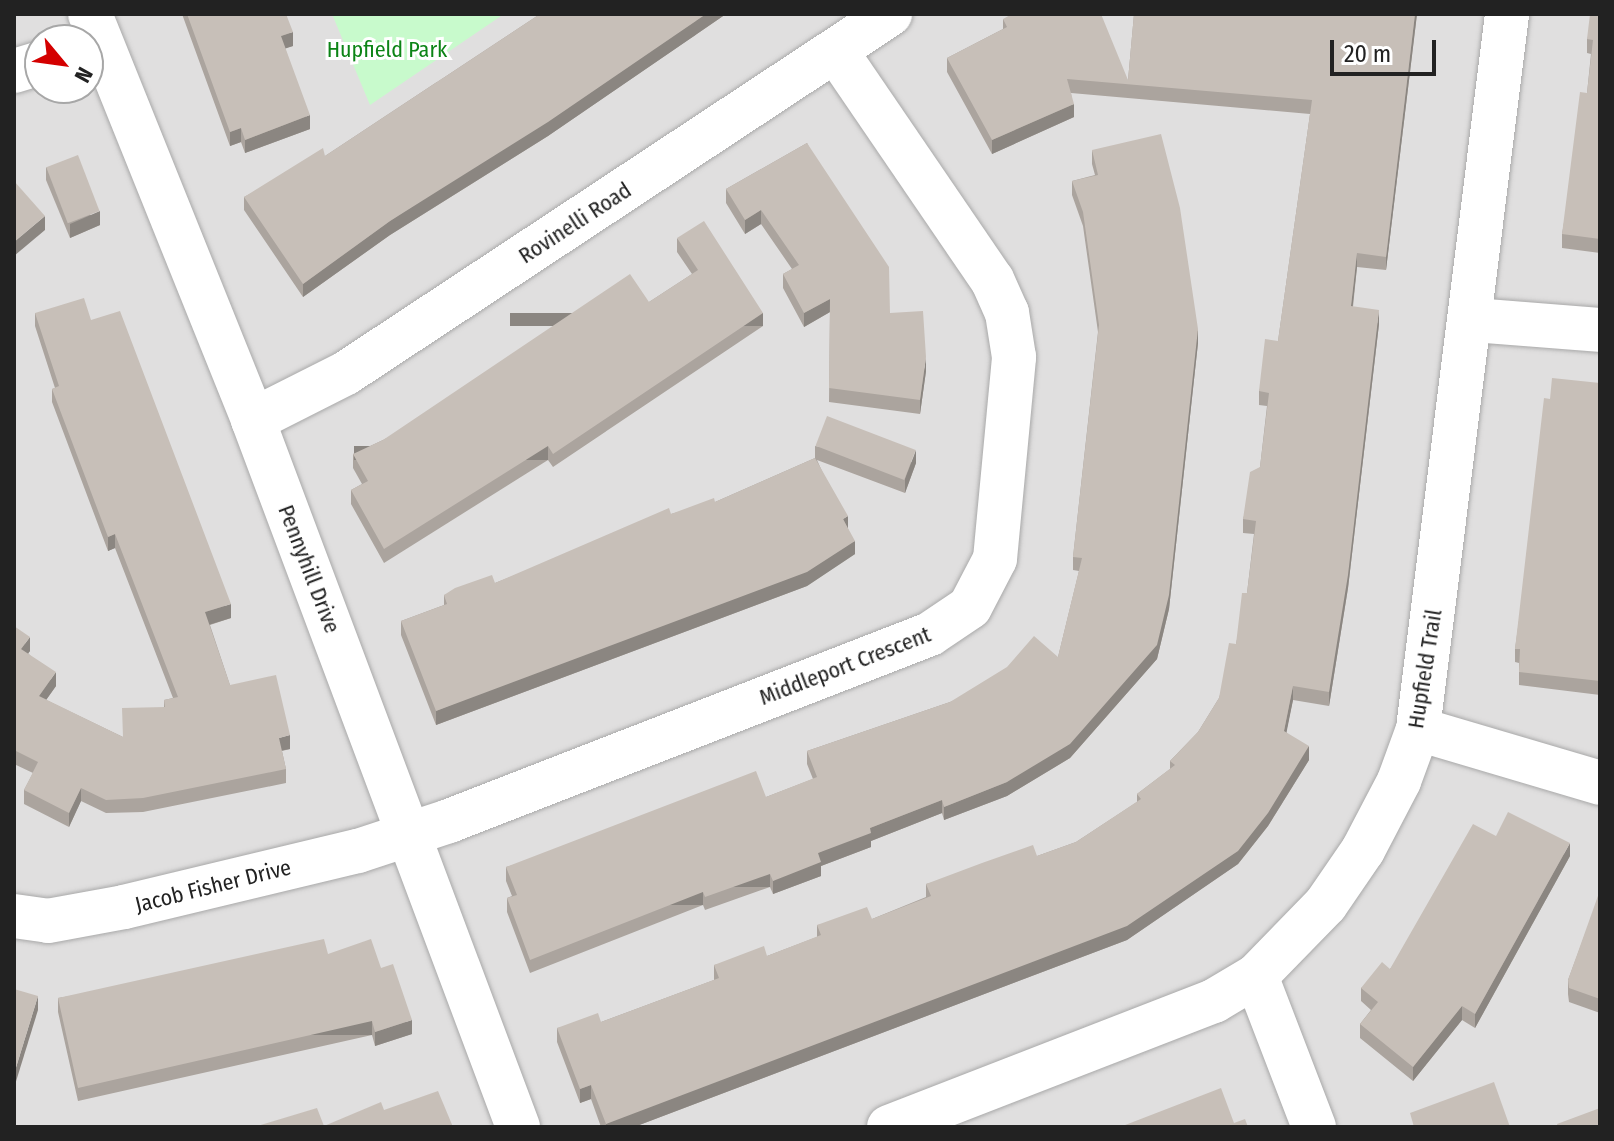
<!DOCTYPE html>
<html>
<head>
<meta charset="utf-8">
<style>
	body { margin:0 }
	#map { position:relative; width:1614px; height:1141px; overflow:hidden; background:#f2efe9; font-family:"Fira Sans Condensed",sans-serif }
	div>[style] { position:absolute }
	.residential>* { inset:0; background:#e0dfdf }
	.park>* { inset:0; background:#c8facc }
	.roads { filter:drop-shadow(0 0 2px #a9a9a9) drop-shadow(0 0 2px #a9a9a9) }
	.minor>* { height:44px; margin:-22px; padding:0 22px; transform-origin:22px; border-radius:22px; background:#fff }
	.wall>* { inset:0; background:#aba49e }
	.shaded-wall>* { inset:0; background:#8b8681; transform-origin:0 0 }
	.building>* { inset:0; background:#c7bfb8; transform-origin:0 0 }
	span { translate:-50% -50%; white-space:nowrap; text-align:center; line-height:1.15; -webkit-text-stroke:6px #fff; paint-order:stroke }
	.park-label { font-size:22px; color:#0c8416 }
	.street-label { font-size:22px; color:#222 }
	.frame { position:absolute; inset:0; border:16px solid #222; pointer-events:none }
	.north { position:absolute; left:24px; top:24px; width:80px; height:80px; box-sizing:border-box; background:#fff; border:2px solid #a7a7a7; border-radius:50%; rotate:119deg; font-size:22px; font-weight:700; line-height:32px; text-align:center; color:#222 }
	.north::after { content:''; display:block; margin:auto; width:28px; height:36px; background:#d40000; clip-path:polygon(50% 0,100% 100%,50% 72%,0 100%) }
	.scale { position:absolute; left:1330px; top:40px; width:106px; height:36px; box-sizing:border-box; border:4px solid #222; border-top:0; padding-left:10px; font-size:24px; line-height:28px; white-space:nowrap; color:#222; -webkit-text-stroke:6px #fff; paint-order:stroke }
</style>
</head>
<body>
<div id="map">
	<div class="residential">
		<div style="clip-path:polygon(evenodd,14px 14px,1600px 14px,1600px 1127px,14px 1127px,14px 14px,40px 40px,88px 40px,88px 88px,40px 88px,40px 40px)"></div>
	</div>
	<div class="park">
		<div style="clip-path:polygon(332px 14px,504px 14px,370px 105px)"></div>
	</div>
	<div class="roads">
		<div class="minor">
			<div style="left:90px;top:14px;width:437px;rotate:68.1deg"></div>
			<div style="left:253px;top:420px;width:755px;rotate:69.45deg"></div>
			<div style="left:14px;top:71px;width:27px;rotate:-17deg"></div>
			<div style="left:1473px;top:320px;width:127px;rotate:4.5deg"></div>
			<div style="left:253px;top:420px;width:104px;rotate:-26.8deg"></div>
			<div style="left:346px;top:373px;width:652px;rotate:-33.42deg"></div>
			<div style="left:1418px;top:729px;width:190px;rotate:16.5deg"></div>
			<div style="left:14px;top:916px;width:34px;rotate:8deg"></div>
			<div style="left:48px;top:921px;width:77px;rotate:-10.4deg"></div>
			<div style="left:124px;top:907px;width:241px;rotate:-13.5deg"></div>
			<div style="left:358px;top:851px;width:96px;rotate:-18.2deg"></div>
			<div style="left:449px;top:821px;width:516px;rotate:-21.24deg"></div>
			<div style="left:930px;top:634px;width:48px;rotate:-34deg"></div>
			<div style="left:970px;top:607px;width:54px;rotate:-62.5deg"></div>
			<div style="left:995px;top:559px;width:203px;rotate:-84.6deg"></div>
			<div style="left:1014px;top:357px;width:45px;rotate:-99deg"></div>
			<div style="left:1007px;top:313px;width:36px;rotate:-114deg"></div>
			<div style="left:992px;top:280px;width:277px;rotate:-124.3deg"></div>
			<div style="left:1256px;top:976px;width:162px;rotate:69deg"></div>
			<div style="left:889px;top:1127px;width:349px;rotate:-21.2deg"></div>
			<div style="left:1214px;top:1001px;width:49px;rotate:-30.8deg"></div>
			<div style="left:1256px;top:976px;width:100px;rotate:-45.8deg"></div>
			<div style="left:1326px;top:904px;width:65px;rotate:-55.6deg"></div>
			<div style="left:1363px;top:850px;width:78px;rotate:-62.4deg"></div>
			<div style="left:1399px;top:781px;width:55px;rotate:-69.9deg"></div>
			<div style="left:1418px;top:729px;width:721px;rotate:-82.9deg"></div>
		</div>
	</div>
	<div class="wall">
		<div style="clip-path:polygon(182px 14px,286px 14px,293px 46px,285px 48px,310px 129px,245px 153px,241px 142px,230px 146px)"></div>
		<div style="clip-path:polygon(540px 14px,726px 14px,548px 136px,390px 235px,303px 297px,244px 210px,244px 197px,325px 156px)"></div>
		<div style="clip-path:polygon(1134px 14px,1417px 14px,1386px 270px,1357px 267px,1353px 307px,1379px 324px,1348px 588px,1329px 706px,1293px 700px,1286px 732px,1309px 760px,1268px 826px,1238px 864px,1127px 940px,634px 1127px,601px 1127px,591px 1099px,580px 1103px,557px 1042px,557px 1028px,601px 1022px,714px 980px,714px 965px,767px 956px,817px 937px,817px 925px,872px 919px,926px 897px,926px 884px,1037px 856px,1076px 842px,1137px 802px,1137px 794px,1170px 769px,1170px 761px,1198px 732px,1219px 698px,1236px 644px,1247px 593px,1254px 534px,1243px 533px,1243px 519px,1260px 467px,1267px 406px,1259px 405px,1259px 391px,1278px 341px,1310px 114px,1071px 93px,1074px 117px,992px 154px,947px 72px,947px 58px,1003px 29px,1003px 19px,1128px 80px)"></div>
		<div style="clip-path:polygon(1600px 14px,1600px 253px,1562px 248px,1562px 234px,1587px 93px,1591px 54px,1587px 53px,1587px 39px)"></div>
		<div style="clip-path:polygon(807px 143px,890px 313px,926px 371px,920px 414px,829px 402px,830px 312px,804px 327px,783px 288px,783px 274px,792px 269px,761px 224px,745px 234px,726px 203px,726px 189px)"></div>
		<div style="clip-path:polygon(1092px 150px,1198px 343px,1169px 609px,1157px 659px,1070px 758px,1007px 796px,944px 820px,942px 813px,871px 841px,871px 847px,821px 866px,821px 876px,773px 894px,770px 887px,705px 910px,703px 905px,530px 973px,507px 912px,507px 898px,512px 896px,506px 881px,506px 867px,766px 797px,813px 779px,807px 764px,807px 751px,950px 702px,1058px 657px,1079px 571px,1073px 570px,1073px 557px,1098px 332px,1083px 226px,1072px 195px,1072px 181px,1095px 175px,1092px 164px)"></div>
		<div style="clip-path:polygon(46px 167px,100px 225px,70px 238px,46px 180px)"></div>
		<div style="clip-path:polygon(677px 238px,763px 326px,553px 467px,548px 460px,384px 563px,351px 504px,351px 490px,362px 484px,353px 468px,353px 454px,383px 440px,649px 302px,692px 274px,677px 252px)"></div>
		<div style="clip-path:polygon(35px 313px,91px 320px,231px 618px,210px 625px,230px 685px,290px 749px,282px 751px,286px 769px,286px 783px,143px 812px,106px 813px,81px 801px,69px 827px,24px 804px,24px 790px,33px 773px,14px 764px,14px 626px,30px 651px,28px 653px,56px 686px,46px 700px,123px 737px,164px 707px,164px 700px,173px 698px,115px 548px,108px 551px,52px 402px,52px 389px,55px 388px,35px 326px)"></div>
		<div style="clip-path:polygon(1600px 383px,1600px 695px,1519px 685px,1519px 663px,1515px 662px,1515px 649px,1550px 399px)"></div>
		<div style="clip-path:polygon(815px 446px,916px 463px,905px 493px,817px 460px,848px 529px,855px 554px,807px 586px,436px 725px,401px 635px,401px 621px,444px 605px,444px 595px,495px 583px,671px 514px,715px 502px,815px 458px)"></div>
		<div style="clip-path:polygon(1496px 836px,1570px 856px,1475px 1028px,1462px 1020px,1413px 1081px,1360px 1038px,1360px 1024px,1371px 1010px,1361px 1001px,1361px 988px,1390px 969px)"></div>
		<div style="clip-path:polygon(1600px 894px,1600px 1013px,1569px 1002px,1568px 994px,1568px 980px)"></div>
		<div style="clip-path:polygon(328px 954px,381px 968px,412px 1034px,375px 1046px,372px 1035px,78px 1101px,58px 1012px,58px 998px)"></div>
	</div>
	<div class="shaded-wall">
		<div style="clip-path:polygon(706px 14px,726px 14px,548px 136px,390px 235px,303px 297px,303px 284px,390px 221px)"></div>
		<div style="clip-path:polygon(1415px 14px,1417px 14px,1386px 270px,1386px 257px)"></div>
		<div style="clip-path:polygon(293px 32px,293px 46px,281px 50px,281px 36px)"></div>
		<div style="clip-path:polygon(1074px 104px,1074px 117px,992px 154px,992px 140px)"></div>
		<div style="clip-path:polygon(310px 115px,310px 129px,245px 153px,245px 140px)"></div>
		<div style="clip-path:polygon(241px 128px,241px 142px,230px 146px,230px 132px)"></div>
		<div style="clip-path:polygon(761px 210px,761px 224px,745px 234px,745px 220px)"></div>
		<div style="clip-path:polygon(100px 211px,100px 225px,70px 238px,70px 224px)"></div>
		<div style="clip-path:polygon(45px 216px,45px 230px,14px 256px,14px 242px)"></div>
		<div style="clip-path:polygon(1357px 253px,1357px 267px,1351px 320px,1351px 306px)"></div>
		<div style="clip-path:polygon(830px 299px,830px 312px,804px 327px,804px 313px)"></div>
		<div style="clip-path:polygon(1379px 310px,1379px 324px,1348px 588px,1329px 706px,1329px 692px)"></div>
		<div style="left:763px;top:313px;width:13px;height:253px;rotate:90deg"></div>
		<div style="clip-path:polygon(1198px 329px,1198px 343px,1169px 609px,1157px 659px,1070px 758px,1007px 796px,944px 820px,944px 807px,1007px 782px)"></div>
		<div style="clip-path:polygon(926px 357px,926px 371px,920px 414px,920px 400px)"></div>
		<div style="left:548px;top:446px;width:14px;height:194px;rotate:90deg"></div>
		<div style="clip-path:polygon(916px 450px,916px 463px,905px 493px,905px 479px)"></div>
		<div style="clip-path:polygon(848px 516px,848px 530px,843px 519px)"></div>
		<div style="clip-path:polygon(115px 534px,115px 548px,108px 551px,108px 537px)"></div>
		<div style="clip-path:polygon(855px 541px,855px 554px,807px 586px,436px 725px,436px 711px)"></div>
		<div style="clip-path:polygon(231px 604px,231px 618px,205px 626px,205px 612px)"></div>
		<div style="clip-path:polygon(30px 637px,30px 651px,21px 663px,21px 649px)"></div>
		<div style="clip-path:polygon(56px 672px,56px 686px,39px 710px,39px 696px)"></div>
		<div style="clip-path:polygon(1293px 686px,1293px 700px,1284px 745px,1284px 731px)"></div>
		<div style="clip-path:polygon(290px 735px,290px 749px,279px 751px,279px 738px)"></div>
		<div style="clip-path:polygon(1309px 746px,1309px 760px,1268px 826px,1238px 864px,1127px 940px,634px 1127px,606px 1127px,606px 1124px)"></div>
		<div style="clip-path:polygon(81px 788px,81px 801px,69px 827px,69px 813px)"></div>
		<div style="clip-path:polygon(942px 800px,942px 813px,871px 841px,871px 847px,821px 866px,821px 876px,773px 894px,773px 881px,818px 853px,870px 828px)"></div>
		<div style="clip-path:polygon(1570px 843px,1570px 856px,1475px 1028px,1475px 1014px)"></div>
		<div style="left:770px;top:874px;width:13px;height:69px;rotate:90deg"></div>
		<div style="left:703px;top:892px;width:13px;height:186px;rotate:90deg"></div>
		<div style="clip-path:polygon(38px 996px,38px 1010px,14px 1088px,14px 1074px)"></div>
		<div style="clip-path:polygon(1462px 1006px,1462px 1020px,1413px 1081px,1413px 1067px)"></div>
		<div style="clip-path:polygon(412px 1020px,412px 1034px,375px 1046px,375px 1032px)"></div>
		<div style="left:372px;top:1021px;width:14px;height:302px;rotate:90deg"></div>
		<div style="clip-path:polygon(591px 1085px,591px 1099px,580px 1103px,580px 1089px)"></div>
	</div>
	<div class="building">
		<div style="clip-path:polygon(187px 14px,286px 14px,293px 32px,281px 36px,310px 115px,245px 140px,241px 128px,230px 132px)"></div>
		<div style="clip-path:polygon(540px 14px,706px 14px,548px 122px,390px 221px,303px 284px,244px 197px,323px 148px,325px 156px)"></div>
		<div style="clip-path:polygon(1012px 14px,1101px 14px,1128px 80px,1134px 14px,1415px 14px,1386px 257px,1357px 253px,1351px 306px,1379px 310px,1348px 575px,1329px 692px,1293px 686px,1284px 731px,1309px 746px,1268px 813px,1238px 851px,1127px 926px,606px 1124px,591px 1085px,580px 1089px,557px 1028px,598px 1013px,601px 1022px,719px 978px,714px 965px,764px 946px,767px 956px,821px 935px,817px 925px,867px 907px,872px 919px,931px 896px,926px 884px,982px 863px,1033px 845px,1037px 856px,1076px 842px,1141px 799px,1137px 794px,1175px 765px,1170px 761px,1198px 732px,1219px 698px,1229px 643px,1236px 644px,1242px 593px,1247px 593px,1256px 521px,1243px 519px,1250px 472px,1260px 467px,1269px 393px,1259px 391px,1265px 339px,1278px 341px,1312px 100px,1067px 79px,1074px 104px,992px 140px,947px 58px,1007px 27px,1003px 19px)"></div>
		<div style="clip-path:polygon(1590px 14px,1600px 14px,1600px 239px,1562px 234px,1580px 92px,1587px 93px,1593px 40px,1587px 39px)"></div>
		<div style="clip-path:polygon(1161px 134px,1180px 208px,1198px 329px,1169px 595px,1157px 645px,1070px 744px,1007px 782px,944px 807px,942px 800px,870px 828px,871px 833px,818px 853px,821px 862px,773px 881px,770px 874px,705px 897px,703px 892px,530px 960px,507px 898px,517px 895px,506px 867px,756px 771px,766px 797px,817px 777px,807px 751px,950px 702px,1007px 667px,1034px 636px,1058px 657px,1082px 558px,1073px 557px,1099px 325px,1083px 212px,1072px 181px,1098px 175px,1092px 150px)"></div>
		<div style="clip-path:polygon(807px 143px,889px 267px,890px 313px,923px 311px,926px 357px,920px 400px,829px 388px,830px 299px,804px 313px,783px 274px,799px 265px,761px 210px,745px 220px,726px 189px)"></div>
		<div style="left:78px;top:155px;width:60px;height:34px;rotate:69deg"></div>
		<div style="clip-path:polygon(14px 181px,45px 216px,14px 242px)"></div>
		<div style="clip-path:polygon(704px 221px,763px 313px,553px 454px,548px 446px,384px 549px,351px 490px,368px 481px,353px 454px,383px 440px,630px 274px,649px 302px,698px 270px,677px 238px)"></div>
		<div style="clip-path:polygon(84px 298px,91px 320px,120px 311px,231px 604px,205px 612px,230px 685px,276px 675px,290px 735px,279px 738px,286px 769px,143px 798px,106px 800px,81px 788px,69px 813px,24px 790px,38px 762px,14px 750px,14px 626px,30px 637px,21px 649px,56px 672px,39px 696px,123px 737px,122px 708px,165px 707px,164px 700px,178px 697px,115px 534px,108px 537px,52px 389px,59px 386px,35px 313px)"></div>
		<div style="clip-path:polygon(1552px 378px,1600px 383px,1600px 681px,1519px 672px,1520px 649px,1515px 649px,1544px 398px,1550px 399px)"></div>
		<div style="left:827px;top:416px;width:95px;height:32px;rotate:21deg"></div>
		<div style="clip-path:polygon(815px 458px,848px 516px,843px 519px,855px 541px,807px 572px,436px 711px,401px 621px,447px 604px,444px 595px,455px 588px,492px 575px,495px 583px,669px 508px,671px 514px,714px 498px,715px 502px)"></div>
		<div style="clip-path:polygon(1508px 812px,1570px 843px,1475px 1014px,1462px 1006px,1413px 1067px,1360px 1024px,1378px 1002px,1361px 988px,1382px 962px,1390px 969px,1473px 824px,1496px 836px)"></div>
		<div style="clip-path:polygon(1599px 893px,1600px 894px,1600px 999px,1569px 988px,1568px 980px)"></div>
		<div style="clip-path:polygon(324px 939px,328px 954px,371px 939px,381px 968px,393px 964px,412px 1020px,375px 1032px,372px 1021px,78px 1088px,58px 998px)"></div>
		<div style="clip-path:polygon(14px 989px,38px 996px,14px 1074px)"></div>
		<div style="clip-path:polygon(1494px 1082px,1510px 1127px,1414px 1127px,1410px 1113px)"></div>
		<div style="clip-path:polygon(1221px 1088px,1234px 1123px,1245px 1119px,1248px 1127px,1120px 1127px)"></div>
		<div style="clip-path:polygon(438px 1091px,453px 1127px,254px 1127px,317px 1108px,324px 1126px,381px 1102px,384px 1110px)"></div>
		<div style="clip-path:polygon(1600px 1108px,1600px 1127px,1558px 1127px,1557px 1124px)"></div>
	</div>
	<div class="park-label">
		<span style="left:387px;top:50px">Hupfield Park</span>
	</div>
	<div class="street-label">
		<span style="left:575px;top:223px;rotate:-33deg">Rovinelli Road</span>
		<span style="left:309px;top:569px;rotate:69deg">Pennyhill Drive</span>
		<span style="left:845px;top:666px;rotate:-21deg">Middleport Crescent</span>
		<span style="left:1425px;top:669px;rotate:-81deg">Hupfield Trail</span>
		<span style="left:213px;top:886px;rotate:-14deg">Jacob Fisher Drive</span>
	</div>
	<div class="frame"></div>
	<div class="north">N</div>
	<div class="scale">20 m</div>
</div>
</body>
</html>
